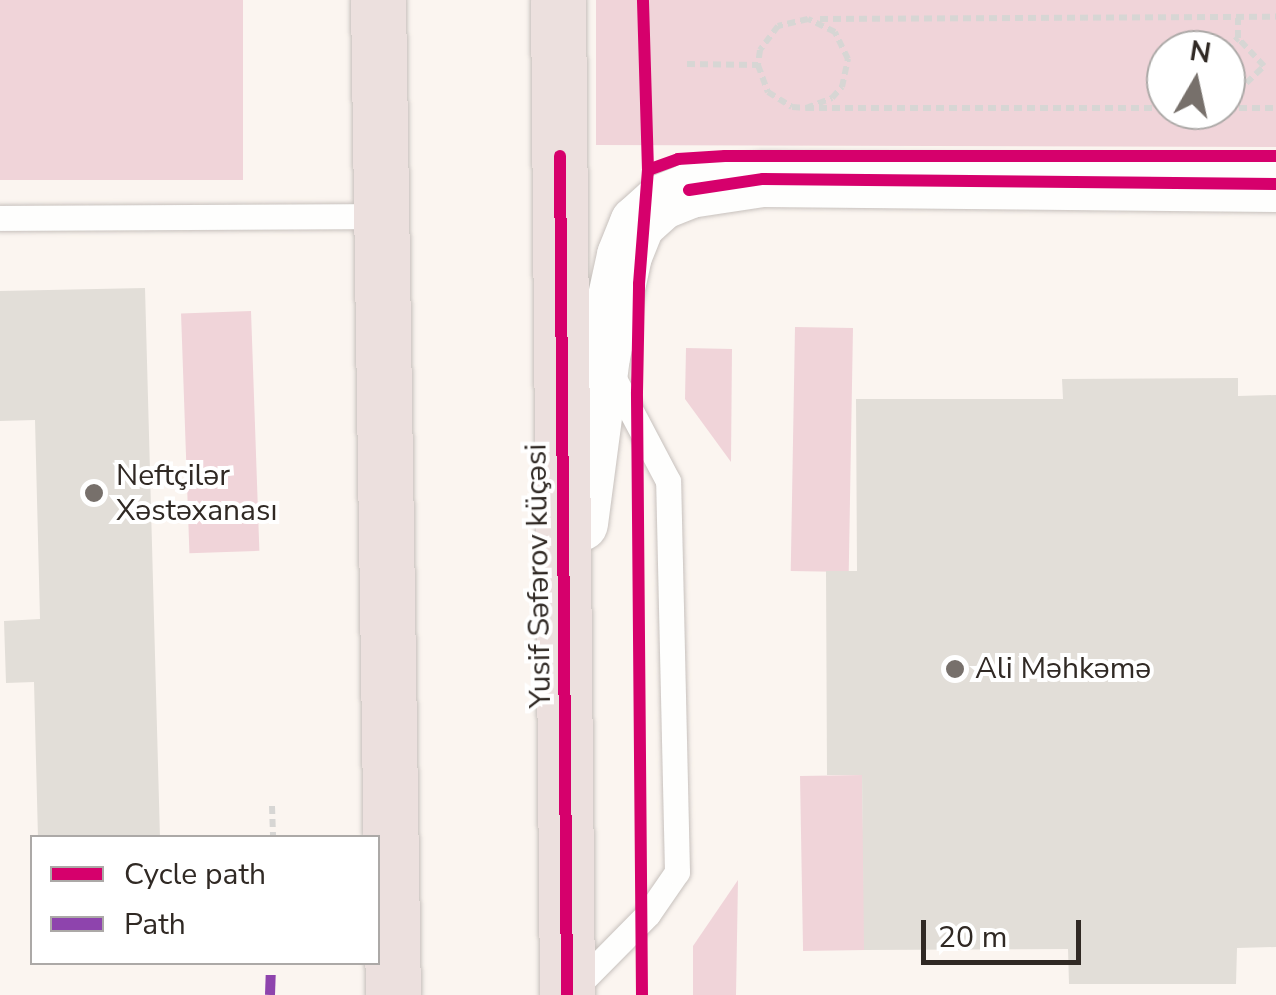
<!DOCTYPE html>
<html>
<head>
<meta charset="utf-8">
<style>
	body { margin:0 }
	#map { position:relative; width:1276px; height:995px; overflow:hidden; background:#fbf5f0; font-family:"Nunito Sans",sans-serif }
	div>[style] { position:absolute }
	.green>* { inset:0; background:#f0d4d9; transform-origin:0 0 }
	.building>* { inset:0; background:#e2ded8 }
	.path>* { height:6px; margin-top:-3px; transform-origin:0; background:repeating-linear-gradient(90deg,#d7d6d4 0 8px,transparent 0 13px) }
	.roads { filter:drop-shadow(0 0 2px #c7c1bd) drop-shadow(0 0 2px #c7c1bd) }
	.service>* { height:25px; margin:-12.5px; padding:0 12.5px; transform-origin:12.5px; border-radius:12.5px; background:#fefefd }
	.secondary>* { height:55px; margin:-27.5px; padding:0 27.5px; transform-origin:27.5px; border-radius:27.5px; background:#fefefd }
	.trunk>* { height:55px; margin:-27.5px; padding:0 27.5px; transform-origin:27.5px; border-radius:27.5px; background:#ece0de }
	.quiet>* { height:10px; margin-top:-5px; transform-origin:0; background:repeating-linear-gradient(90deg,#8e44ad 0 20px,transparent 0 30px) }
	.cycleway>* { height:12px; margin:-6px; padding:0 6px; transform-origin:6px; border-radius:6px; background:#d6006c }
	.dots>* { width:28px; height:28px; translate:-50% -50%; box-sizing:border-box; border:5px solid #fff; border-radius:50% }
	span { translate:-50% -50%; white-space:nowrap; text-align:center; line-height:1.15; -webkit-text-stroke:8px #fff; paint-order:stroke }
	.poi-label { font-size:30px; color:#302924 }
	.left { translate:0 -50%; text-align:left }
	.street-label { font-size:30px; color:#302924 }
	.legend { position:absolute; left:30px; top:835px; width:350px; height:130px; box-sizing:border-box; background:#fff; border:2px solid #aca9a7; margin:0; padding:12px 18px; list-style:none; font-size:30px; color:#302924 }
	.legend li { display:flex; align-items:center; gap:20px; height:50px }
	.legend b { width:50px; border:2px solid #aca9a7 }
	.north { position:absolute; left:1146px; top:30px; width:100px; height:100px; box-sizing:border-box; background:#fff; border:2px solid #aca9a7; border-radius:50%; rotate:9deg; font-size:28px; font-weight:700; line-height:40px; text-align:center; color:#302924 }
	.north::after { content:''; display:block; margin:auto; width:35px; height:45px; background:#77706b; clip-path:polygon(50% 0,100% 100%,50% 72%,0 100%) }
	.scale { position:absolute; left:921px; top:920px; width:160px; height:45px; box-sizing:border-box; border:5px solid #302924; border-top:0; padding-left:12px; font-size:30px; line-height:35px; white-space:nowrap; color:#302924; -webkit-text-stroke:8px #fff; paint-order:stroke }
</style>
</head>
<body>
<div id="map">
	<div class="green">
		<div style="left:0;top:0;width:243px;height:180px"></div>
		<div style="clip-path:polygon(evenodd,596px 0,1276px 0,1276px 147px,596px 145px,596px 0,1226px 50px,1226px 110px,1166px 110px,1166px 50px,1226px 50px)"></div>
		<div style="left:251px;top:311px;width:240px;height:70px;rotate:88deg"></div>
		<div style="left:795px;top:327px;width:58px;height:244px;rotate:1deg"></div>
		<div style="clip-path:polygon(686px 348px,732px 349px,731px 462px,685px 399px)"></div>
		<div style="left:862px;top:775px;width:175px;height:62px;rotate:89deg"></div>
		<div style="clip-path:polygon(738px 880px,736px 995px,693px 995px,693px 946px)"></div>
	</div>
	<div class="building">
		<div style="clip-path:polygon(145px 288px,160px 838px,38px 838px,34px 682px,6px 683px,4px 621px,40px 619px,35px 420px,0 421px,0 291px)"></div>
		<div style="clip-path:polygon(1238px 378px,1238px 396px,1276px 395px,1276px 947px,1237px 948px,1236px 984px,1069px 984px,1068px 949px,864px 950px,862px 775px,827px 775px,826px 571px,857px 571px,856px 399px,1063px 399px,1062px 379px)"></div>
	</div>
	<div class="path">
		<div style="left:820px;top:19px;width:456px;rotate:-0.3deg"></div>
		<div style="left:1226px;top:50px;width:17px;rotate:-45deg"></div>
		<div style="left:687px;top:64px;width:71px;rotate:0.8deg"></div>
		<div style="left:1226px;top:81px;width:16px;rotate:45deg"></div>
		<div style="left:1237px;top:92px;width:37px;rotate:-44deg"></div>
		<div style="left:1264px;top:66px;width:38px;rotate:-133deg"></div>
		<div style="left:1238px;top:38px;width:20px;rotate:-90deg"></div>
		<div style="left:806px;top:108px;width:28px;rotate:-21deg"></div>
		<div style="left:832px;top:98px;width:15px;rotate:-48deg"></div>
		<div style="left:842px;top:87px;width:29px;rotate:-78deg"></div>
		<div style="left:848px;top:59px;width:30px;rotate:-116deg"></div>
		<div style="left:835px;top:32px;width:30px;rotate:-154deg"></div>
		<div style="left:808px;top:19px;width:31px;rotate:167deg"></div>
		<div style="left:778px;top:26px;width:30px;rotate:127deg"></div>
		<div style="left:760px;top:50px;width:15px;rotate:98deg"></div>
		<div style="left:758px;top:65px;width:29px;rotate:70deg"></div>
		<div style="left:768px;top:92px;width:28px;rotate:32deg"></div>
		<div style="left:792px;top:107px;width:14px;rotate:4deg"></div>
		<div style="left:806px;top:108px;width:360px"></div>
		<div style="left:1226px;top:108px;width:50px"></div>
		<div style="left:272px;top:806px;width:32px;rotate:88deg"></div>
	</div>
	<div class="roads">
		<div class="service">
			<div style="left:0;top:218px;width:381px;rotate:-0.3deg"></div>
			<div style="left:572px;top:991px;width:108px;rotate:-45.4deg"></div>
			<div style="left:648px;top:914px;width:51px;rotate:-55.4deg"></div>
			<div style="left:677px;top:872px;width:391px;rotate:-91.3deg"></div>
			<div style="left:668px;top:481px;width:124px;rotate:-117.8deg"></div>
		</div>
		<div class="secondary">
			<div style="left:580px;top:523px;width:168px;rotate:-82.5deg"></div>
			<div style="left:602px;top:356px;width:103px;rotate:-77.7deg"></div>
			<div style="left:624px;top:255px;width:35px;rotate:-68deg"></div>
			<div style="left:637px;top:223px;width:31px;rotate:-42deg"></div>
			<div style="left:660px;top:202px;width:31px;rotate:-22deg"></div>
			<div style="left:689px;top:190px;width:75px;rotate:-8.5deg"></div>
			<div style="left:763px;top:179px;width:513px;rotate:0.56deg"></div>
		</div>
		<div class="trunk">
			<div style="left:378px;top:0;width:995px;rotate:89.14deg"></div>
			<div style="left:558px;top:0;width:995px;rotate:89.48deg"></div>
		</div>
	</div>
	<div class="quiet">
		<div style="left:270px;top:995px;width:33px;rotate:-88deg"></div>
	</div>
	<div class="cycleway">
		<div style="left:560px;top:156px;width:839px;rotate:89.52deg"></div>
		<div style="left:648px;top:170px;width:32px;rotate:-20deg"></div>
		<div style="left:678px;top:159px;width:47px;rotate:-3.7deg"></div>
		<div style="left:725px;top:156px;width:551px"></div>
		<div style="left:689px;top:190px;width:75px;rotate:-8.5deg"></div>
		<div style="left:763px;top:179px;width:513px;rotate:0.56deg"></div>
		<div style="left:642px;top:995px;width:603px;rotate:-90.48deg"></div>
		<div style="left:637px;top:392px;width:108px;rotate:-88.9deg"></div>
		<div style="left:639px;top:284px;width:114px;rotate:-85.5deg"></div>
		<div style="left:648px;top:170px;width:170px;rotate:-91.7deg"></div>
	</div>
	<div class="dots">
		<div style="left:94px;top:493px;background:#77706b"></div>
		<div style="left:955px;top:669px;background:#77706b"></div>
	</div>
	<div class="poi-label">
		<span class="left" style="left:116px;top:493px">Neftçilər<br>Xəstəxanası</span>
		<span class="left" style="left:975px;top:669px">Ali Məhkəmə</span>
	</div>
	<div class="street-label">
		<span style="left:539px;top:576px;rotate:-91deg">Yusif Səfərov küçəsi</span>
	</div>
	<ul class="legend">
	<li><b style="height:12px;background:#d6006c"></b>Cycle path</li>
	<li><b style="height:12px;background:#8e44ad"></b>Path</li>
	</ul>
	<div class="north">N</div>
	<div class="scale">20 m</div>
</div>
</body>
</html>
